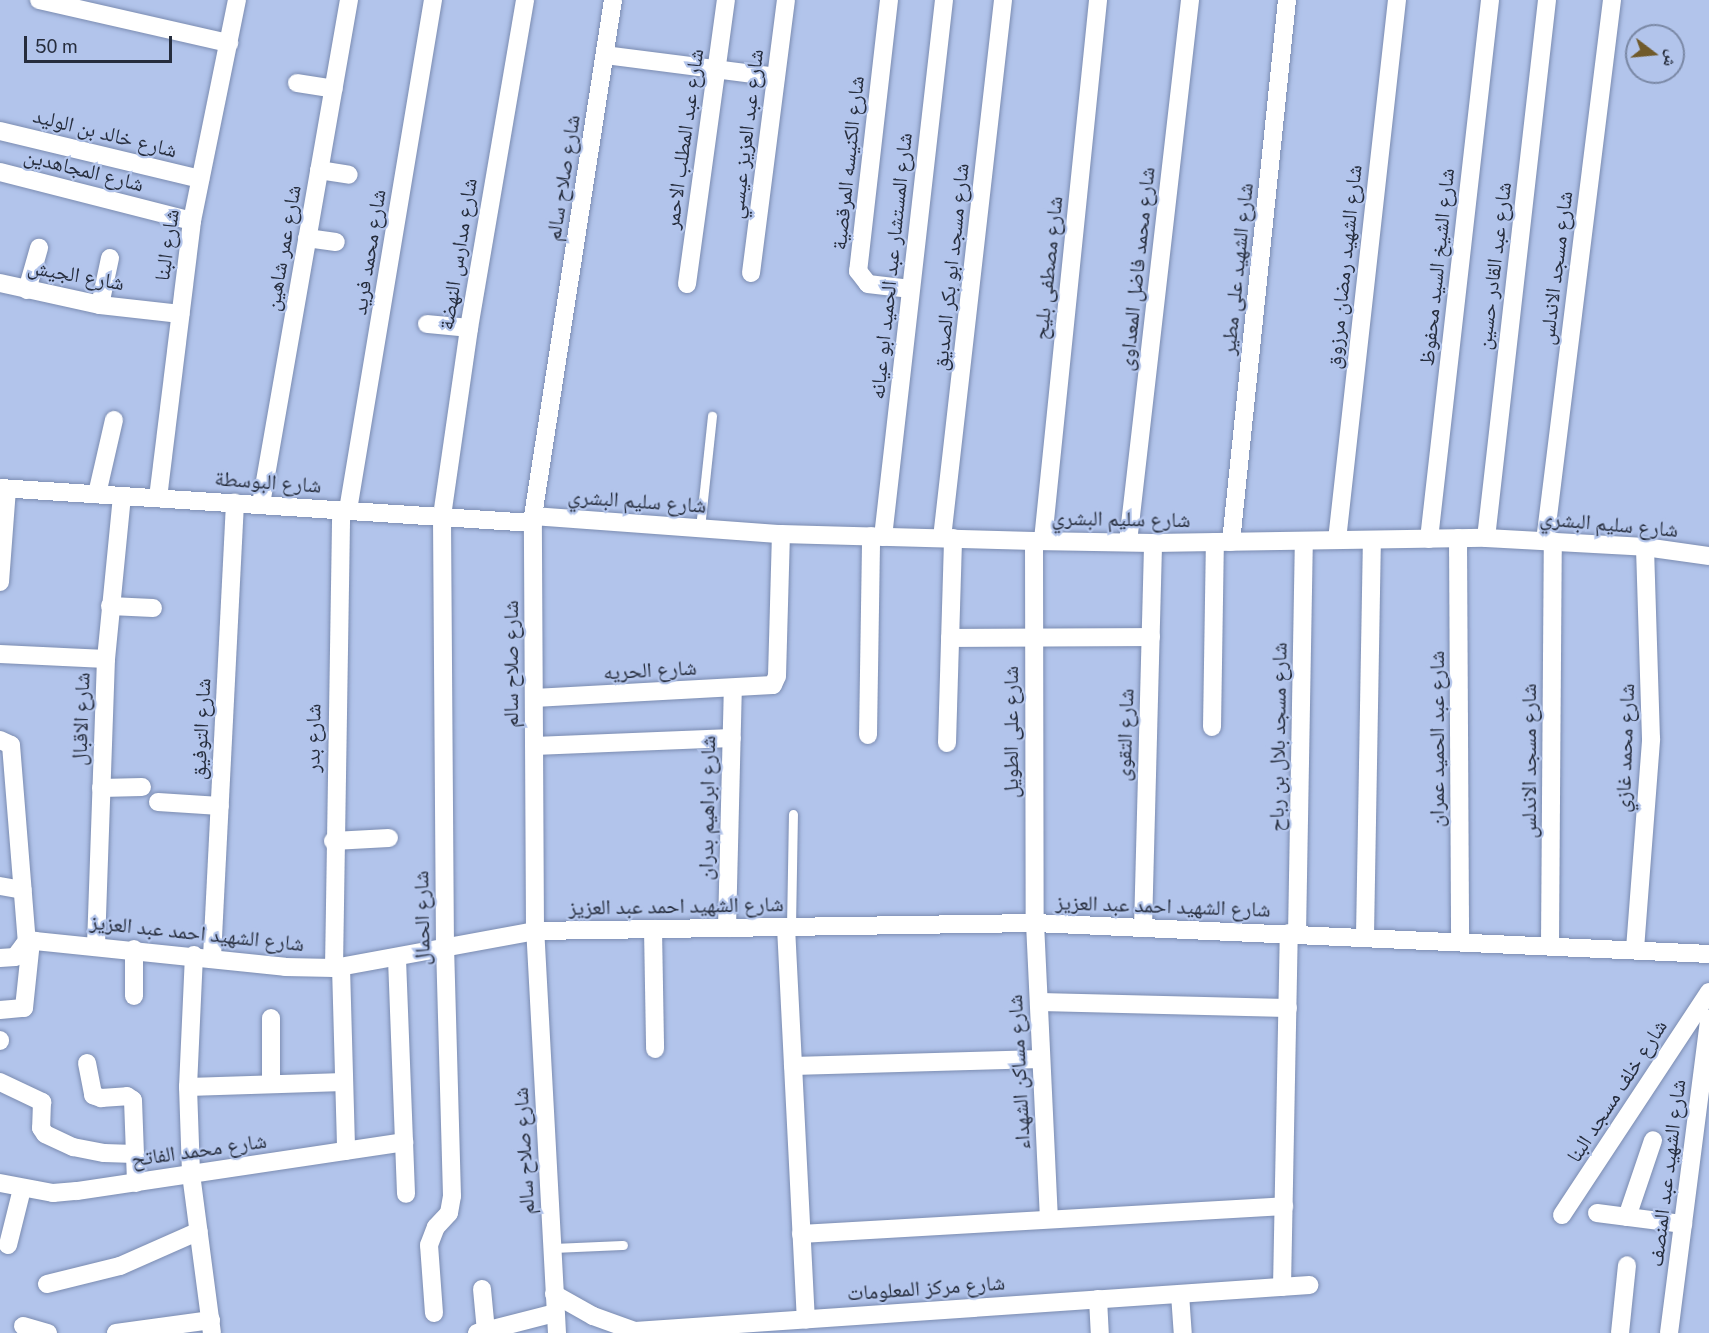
<!DOCTYPE html>
<html>
<head>
<meta charset="utf-8">
<style>
	body { margin:0 }
	#map { position:relative; width:1709px; height:1333px; overflow:hidden; background:#b2c4eb; font-family:"Public Sans","Noto Naskh Arabic",sans-serif }
	div>[style] { position:absolute }
	.roads { filter:drop-shadow(0 0 2px #7b8cb1) drop-shadow(0 0 2px #7b8cb1) }
	.lane>* { height:9px; margin:-4.5px; padding:0 4.5px; transform-origin:4.5px; border-radius:4.5px; background:#fff }
	.street>* { height:18px; margin:-9px; padding:0 9px; transform-origin:9px; border-radius:9px; background:#fff }
	span { translate:-50% -50%; white-space:nowrap; text-align:center; line-height:1.15; -webkit-text-stroke:4.5px #b2c4eb; paint-order:stroke }
	.street-label { font-size:21px; color:#262d3d }
	.north { position:absolute; left:1625px; top:24px; width:60px; height:60px; box-sizing:border-box; background:#b2c4eb; border:2px solid #7a88a5; border-radius:50%; rotate:106deg; font-size:16px; font-weight:700; line-height:24px; text-align:center; color:#262d3d }
	.north::after { content:''; display:block; margin:auto; width:21px; height:27px; background:#705a2a; clip-path:polygon(50% 0,100% 100%,50% 72%,0 100%) }
	.scale { position:absolute; left:24px; top:36px; width:148px; height:27px; box-sizing:border-box; border:3px solid #262d3d; border-top:0; padding-left:8px; font-size:18px; line-height:21px; white-space:nowrap; color:#262d3d; -webkit-text-stroke:4px #b2c4eb; paint-order:stroke }
</style>
</head>
<body>
<div id="map">
	<div class="roads">
		<div class="lane">
			<div style="left:700px;top:528px;width:113px;rotate:-83.9deg"></div>
			<div style="left:791px;top:927px;width:113px;rotate:-89deg"></div>
			<div style="left:552px;top:1248px;width:71px;rotate:-2.4deg"></div>
		</div>
		<div class="street">
			<div style="left:39px;top:0;width:195px;rotate:12.8deg"></div>
			<div style="left:889px;top:0;width:273px;rotate:96.5deg"></div>
			<div style="left:858px;top:271px;width:16px;rotate:52deg"></div>
			<div style="left:868px;top:284px;width:43px;rotate:6.6deg"></div>
			<div style="left:605px;top:55px;width:172px;rotate:7.3deg"></div>
			<div style="left:297px;top:83px;width:37px;rotate:9deg"></div>
			<div style="left:0;top:131px;width:206px;rotate:13.5deg"></div>
			<div style="left:319px;top:170px;width:30px;rotate:9deg"></div>
			<div style="left:0;top:172px;width:198px;rotate:14.3deg"></div>
			<div style="left:307px;top:238px;width:29px;rotate:8deg"></div>
			<div style="left:751px;top:273px;width:275px;rotate:-82.7deg"></div>
			<div style="left:0;top:283px;width:102px;rotate:12.4deg"></div>
			<div style="left:100px;top:305px;width:81px;rotate:6.4deg"></div>
			<div style="left:687px;top:284px;width:287px;rotate:-82.2deg"></div>
			<div style="left:27px;top:290px;width:44px;rotate:-74.1deg"></div>
			<div style="left:100px;top:305px;width:48px;rotate:-78deg"></div>
			<div style="left:427px;top:324px;width:42px;rotate:5.4deg"></div>
			<div style="left:0;top:488px;width:534px;rotate:3.76deg"></div>
			<div style="left:97px;top:494px;width:76px;rotate:-77.1deg"></div>
			<div style="left:158px;top:498px;width:279px;rotate:-83deg"></div>
			<div style="left:192px;top:221px;width:226px;rotate:-78.5deg"></div>
			<div style="left:261px;top:504px;width:512px;rotate:-80.1deg"></div>
			<div style="left:348px;top:510px;width:517px;rotate:-80.54deg"></div>
			<div style="left:533px;top:516px;width:249px;rotate:4.2deg"></div>
			<div style="left:781px;top:534px;width:253px;rotate:1.6deg"></div>
			<div style="left:1034px;top:541px;width:119px;rotate:1deg"></div>
			<div style="left:1153px;top:543px;width:333px;rotate:-0.9deg"></div>
			<div style="left:1486px;top:538px;width:159px;rotate:3.2deg"></div>
			<div style="left:1645px;top:547px;width:65px;rotate:8deg"></div>
			<div style="left:883px;top:537px;width:540px;rotate:-83.52deg"></div>
			<div style="left:942px;top:538px;width:541px;rotate:-83.53deg"></div>
			<div style="left:1458px;top:538px;width:402px;rotate:89.7deg"></div>
			<div style="left:1486px;top:538px;width:541px;rotate:-83.53deg"></div>
			<div style="left:1429px;top:539px;width:542px;rotate:-83.54deg"></div>
			<div style="left:1043px;top:540px;width:543px;rotate:-84.18deg"></div>
			<div style="left:1337px;top:540px;width:543px;rotate:-83.66deg"></div>
			<div style="left:1034px;top:541px;width:382px;rotate:89.9deg"></div>
			<div style="left:1035px;top:923px;width:296px;rotate:87.3deg"></div>
			<div style="left:1545px;top:541px;width:545px;rotate:-82.94deg"></div>
			<div style="left:1128px;top:542px;width:546px;rotate:-83.47deg"></div>
			<div style="left:1231px;top:542px;width:545px;rotate:-84.1deg"></div>
			<div style="left:0;top:582px;width:93px;rotate:-85.7deg"></div>
			<div style="left:110px;top:606px;width:43px;rotate:2.7deg"></div>
			<div style="left:950px;top:638px;width:201px;rotate:-0.3deg"></div>
			<div style="left:0;top:654px;width:106px;rotate:2.7deg"></div>
			<div style="left:534px;top:698px;width:239px;rotate:-3.1deg"></div>
			<div style="left:773px;top:685px;width:10px;rotate:-66deg"></div>
			<div style="left:777px;top:676px;width:142px;rotate:-88.4deg"></div>
			<div style="left:1212px;top:727px;width:185px;rotate:-89.1deg"></div>
			<div style="left:868px;top:735px;width:199px;rotate:-89.1deg"></div>
			<div style="left:0;top:740px;width:12px;rotate:24deg"></div>
			<div style="left:11px;top:745px;width:199px;rotate:85.4deg"></div>
			<div style="left:947px;top:743px;width:205px;rotate:-88.3deg"></div>
			<div style="left:534px;top:746px;width:198px;rotate:-2.3deg"></div>
			<div style="left:101px;top:788px;width:41px;rotate:-1.4deg"></div>
			<div style="left:158px;top:802px;width:62px;rotate:3.7deg"></div>
			<div style="left:333px;top:841px;width:56px;rotate:-3.1deg"></div>
			<div style="left:0;top:886px;width:23px;rotate:10deg"></div>
			<div style="left:786px;top:927px;width:393px;rotate:87.1deg"></div>
			<div style="left:727px;top:928px;width:239px;rotate:-88.6deg"></div>
			<div style="left:1143px;top:928px;width:385px;rotate:-88.5deg"></div>
			<div style="left:653px;top:929px;width:120px;rotate:89deg"></div>
			<div style="left:1297px;top:934px;width:393px;rotate:-89deg"></div>
			<div style="left:1365px;top:936px;width:396px;rotate:-89deg"></div>
			<div style="left:1550px;top:944px;width:403px;rotate:-89.6deg"></div>
			<div style="left:96px;top:945px;width:286px;rotate:-88deg"></div>
			<div style="left:106px;top:659px;width:163px;rotate:-84.4deg"></div>
			<div style="left:134px;top:949px;width:47px;rotate:90deg"></div>
			<div style="left:1635px;top:949px;width:211px;rotate:-85.6deg"></div>
			<div style="left:1651px;top:739px;width:192px;rotate:-91.8deg"></div>
			<div style="left:194px;top:955px;width:132px;rotate:92.6deg"></div>
			<div style="left:188px;top:1087px;width:87px;rotate:88deg"></div>
			<div style="left:191px;top:1174px;width:160px;rotate:82.5deg"></div>
			<div style="left:212px;top:957px;width:455px;rotate:-87.1deg"></div>
			<div style="left:0;top:958px;width:15px;rotate:-4deg"></div>
			<div style="left:15px;top:957px;width:15px;rotate:-53deg"></div>
			<div style="left:24px;top:945px;width:12px;rotate:-20deg"></div>
			<div style="left:35px;top:941px;width:251px;rotate:5.9deg"></div>
			<div style="left:285px;top:967px;width:49px;rotate:1.2deg"></div>
			<div style="left:334px;top:968px;width:204px;rotate:-10.4deg"></div>
			<div style="left:535px;top:931px;width:500px;rotate:-0.92deg"></div>
			<div style="left:1035px;top:923px;width:675px;rotate:2.63deg"></div>
			<div style="left:397px;top:959px;width:235px;rotate:87.8deg"></div>
			<div style="left:341px;top:967px;width:184px;rotate:88.4deg"></div>
			<div style="left:334px;top:968px;width:458px;rotate:-89.1deg"></div>
			<div style="left:1039px;top:1002px;width:249px;rotate:1.4deg"></div>
			<div style="left:0;top:1010px;width:24px;rotate:-5deg"></div>
			<div style="left:24px;top:1008px;width:67px;rotate:-84deg"></div>
			<div style="left:271px;top:1018px;width:66px;rotate:90deg"></div>
			<div style="left:0;top:1041px;width:1px;rotate:-90deg"></div>
			<div style="left:87px;top:1063px;width:33px;rotate:79deg"></div>
			<div style="left:93px;top:1095px;width:9px;rotate:21deg"></div>
			<div style="left:101px;top:1098px;width:26px;rotate:-4deg"></div>
			<div style="left:127px;top:1096px;width:7px;rotate:34deg"></div>
			<div style="left:133px;top:1100px;width:83px;rotate:87.9deg"></div>
			<div style="left:793px;top:1066px;width:248px;rotate:-1.6deg"></div>
			<div style="left:0;top:1082px;width:47px;rotate:25.5deg"></div>
			<div style="left:42px;top:1102px;width:26px;rotate:92deg"></div>
			<div style="left:41px;top:1128px;width:7px;rotate:56deg"></div>
			<div style="left:45px;top:1134px;width:31px;rotate:25deg"></div>
			<div style="left:73px;top:1147px;width:32px;rotate:11deg"></div>
			<div style="left:104px;top:1153px;width:31px;rotate:2deg"></div>
			<div style="left:188px;top:1087px;width:156px;rotate:-1.8deg"></div>
			<div style="left:0;top:1183px;width:54px;rotate:10.7deg"></div>
			<div style="left:53px;top:1193px;width:24px;rotate:-5deg"></div>
			<div style="left:77px;top:1191px;width:331px;rotate:-8.5deg"></div>
			<div style="left:1597px;top:1213px;width:87px;rotate:7.3deg"></div>
			<div style="left:1562px;top:1215px;width:267px;rotate:-56.6deg"></div>
			<div style="left:1627px;top:1217px;width:81px;rotate:-71.3deg"></div>
			<div style="left:801px;top:1234px;width:484px;rotate:-3.3deg"></div>
			<div style="left:8px;top:1245px;width:58px;rotate:-76deg"></div>
			<div style="left:47px;top:1284px;width:75px;rotate:-13.9deg"></div>
			<div style="left:120px;top:1266px;width:86px;rotate:-23.9deg"></div>
			<div style="left:1282px;top:1287px;width:354px;rotate:-88.9deg"></div>
			<div style="left:482px;top:1289px;width:42px;rotate:84.6deg"></div>
			<div style="left:554px;top:1294px;width:45px;rotate:29.4deg"></div>
			<div style="left:593px;top:1316px;width:45px;rotate:19.7deg"></div>
			<div style="left:635px;top:1331px;width:676px;rotate:-3.9deg"></div>
			<div style="left:1180px;top:1294px;width:39px;rotate:86deg"></div>
			<div style="left:1098px;top:1299px;width:34px;rotate:87deg"></div>
			<div style="left:434px;top:1313px;width:68px;rotate:-94.2deg"></div>
			<div style="left:429px;top:1245px;width:19px;rotate:-69deg"></div>
			<div style="left:436px;top:1227px;width:19px;rotate:-47deg"></div>
			<div style="left:449px;top:1213px;width:17px;rotate:-80deg"></div>
			<div style="left:452px;top:1196px;width:247px;rotate:-91.6deg"></div>
			<div style="left:445px;top:949px;width:433px;rotate:-90.4deg"></div>
			<div style="left:442px;top:516px;width:190px;rotate:-81.8deg"></div>
			<div style="left:469px;top:328px;width:333px;rotate:-80.3deg"></div>
			<div style="left:23px;top:1326px;width:26px;rotate:16deg"></div>
			<div style="left:116px;top:1333px;width:96px;rotate:-7.8deg"></div>
			<div style="left:477px;top:1333px;width:81px;rotate:-14.4deg"></div>
			<div style="left:557px;top:1333px;width:403px;rotate:-93.1deg"></div>
			<div style="left:535px;top:931px;width:415px;rotate:-90.3deg"></div>
			<div style="left:533px;top:516px;width:522px;rotate:-81.19deg"></div>
			<div style="left:1620px;top:1333px;width:68px;rotate:-84.1deg"></div>
			<div style="left:1669px;top:1333px;width:317px;rotate:-82.7deg"></div>
		</div>
	</div>
	<div class="street-label">
		<span style="left:105px;top:133px;rotate:14deg">شارع خالد بن الوليد</span>
		<span style="left:746px;top:134px;rotate:-83deg">شارع عبد العزيز عيسي</span>
		<span style="left:684px;top:139px;rotate:-82deg">شارع عبد المطلب الاحمر</span>
		<span style="left:848px;top:163px;rotate:-84deg">شارع الكنيسه المرقصية</span>
		<span style="left:84px;top:170px;rotate:14deg">شارع المجاهدين</span>
		<span style="left:563px;top:178px;rotate:-81deg">شارع صلاح سالم</span>
		<span style="left:167px;top:245px;rotate:-82deg">شارع البنا</span>
		<span style="left:283px;top:248px;rotate:-80deg">شارع عمر شاهين</span>
		<span style="left:369px;top:252px;rotate:-81deg">شارع محمد فريد</span>
		<span style="left:458px;top:254px;rotate:-81deg">شارع مدارس النهضة</span>
		<span style="left:891px;top:266px;rotate:-84deg">شارع المستشار عبد الحميد ابو عيانه</span>
		<span style="left:1494px;top:266px;rotate:-83deg">شارع عبد القادر حسين</span>
		<span style="left:951px;top:267px;rotate:-84deg">شارع مسجد ابو بكر الصديق</span>
		<span style="left:1344px;top:267px;rotate:-84deg">شارع الشهيد رمضان مرزوق</span>
		<span style="left:1437px;top:267px;rotate:-84deg">شارع الشيخ السيد محفوظ</span>
		<span style="left:1048px;top:268px;rotate:-84deg">شارع مصطفى بليح</span>
		<span style="left:1556px;top:268px;rotate:-83deg">شارع مسجد الاندلس</span>
		<span style="left:1137px;top:269px;rotate:-84deg">شارع محمد فاضل المعداوى</span>
		<span style="left:1237px;top:269px;rotate:-84deg">شارع الشهيد على مطير</span>
		<span style="left:76px;top:275px;rotate:10deg">شارع الجيش</span>
		<span style="left:268px;top:482px;rotate:4deg">شارع البوسطة</span>
		<span style="left:637px;top:501px;rotate:4deg">شارع سليم البشري</span>
		<span style="left:1121px;top:519px;rotate:1deg">شارع سليم البشري</span>
		<span style="left:1609px;top:524px;rotate:5deg">شارع سليم البشري</span>
		<span style="left:511px;top:664px;rotate:-90deg">شارع صلاح سالم</span>
		<span style="left:650px;top:670px;rotate:-3deg">شارع الحريه</span>
		<span style="left:81px;top:719px;rotate:-88deg">شارع الاقبال</span>
		<span style="left:201px;top:729px;rotate:-87deg">شارع التوفيق</span>
		<span style="left:1011px;top:732px;rotate:-90deg">شارع على الطويل</span>
		<span style="left:1125px;top:735px;rotate:-88deg">شارع التقوى</span>
		<span style="left:1278px;top:737px;rotate:-89deg">شارع مسجد بلال بن رباح</span>
		<span style="left:313px;top:738px;rotate:-89deg">شارع بدر</span>
		<span style="left:1437px;top:739px;rotate:-90deg">شارع عبد الحميد عمران</span>
		<span style="left:1625px;top:748px;rotate:-88deg">شارع محمد غازي</span>
		<span style="left:1529px;top:761px;rotate:-90deg">شارع مسجد الاندلس</span>
		<span style="left:707px;top:808px;rotate:-89deg">شارع ابراهيم بدران</span>
		<span style="left:676px;top:906px;rotate:-1deg">شارع الشهيد احمد عبد العزيز</span>
		<span style="left:1163px;top:906px;rotate:2deg">شارع الشهيد احمد عبد العزيز</span>
		<span style="left:422px;top:918px;rotate:-91deg">شارع الحمال</span>
		<span style="left:197px;top:933px;rotate:6deg">شارع الشهيد احمد عبد العزيز</span>
		<span style="left:1019px;top:1072px;rotate:-93deg">شارع مساكن الشهداء</span>
		<span style="left:1617px;top:1091px;rotate:-57deg">شارع خلف مسجد البنا</span>
		<span style="left:199px;top:1150px;rotate:-8deg">شارع محمد الفاتح</span>
		<span style="left:524px;top:1151px;rotate:-93deg">شارع صلاح سالم</span>
		<span style="left:1667px;top:1173px;rotate:-83deg">شارع الشهيد عبد المنصف</span>
		<span style="left:926px;top:1288px;rotate:-4deg">شارع مركز المعلومات</span>
	</div>
	<div class="north">ش</div>
	<div class="scale">50 m</div>
</div>
</body>
</html>
